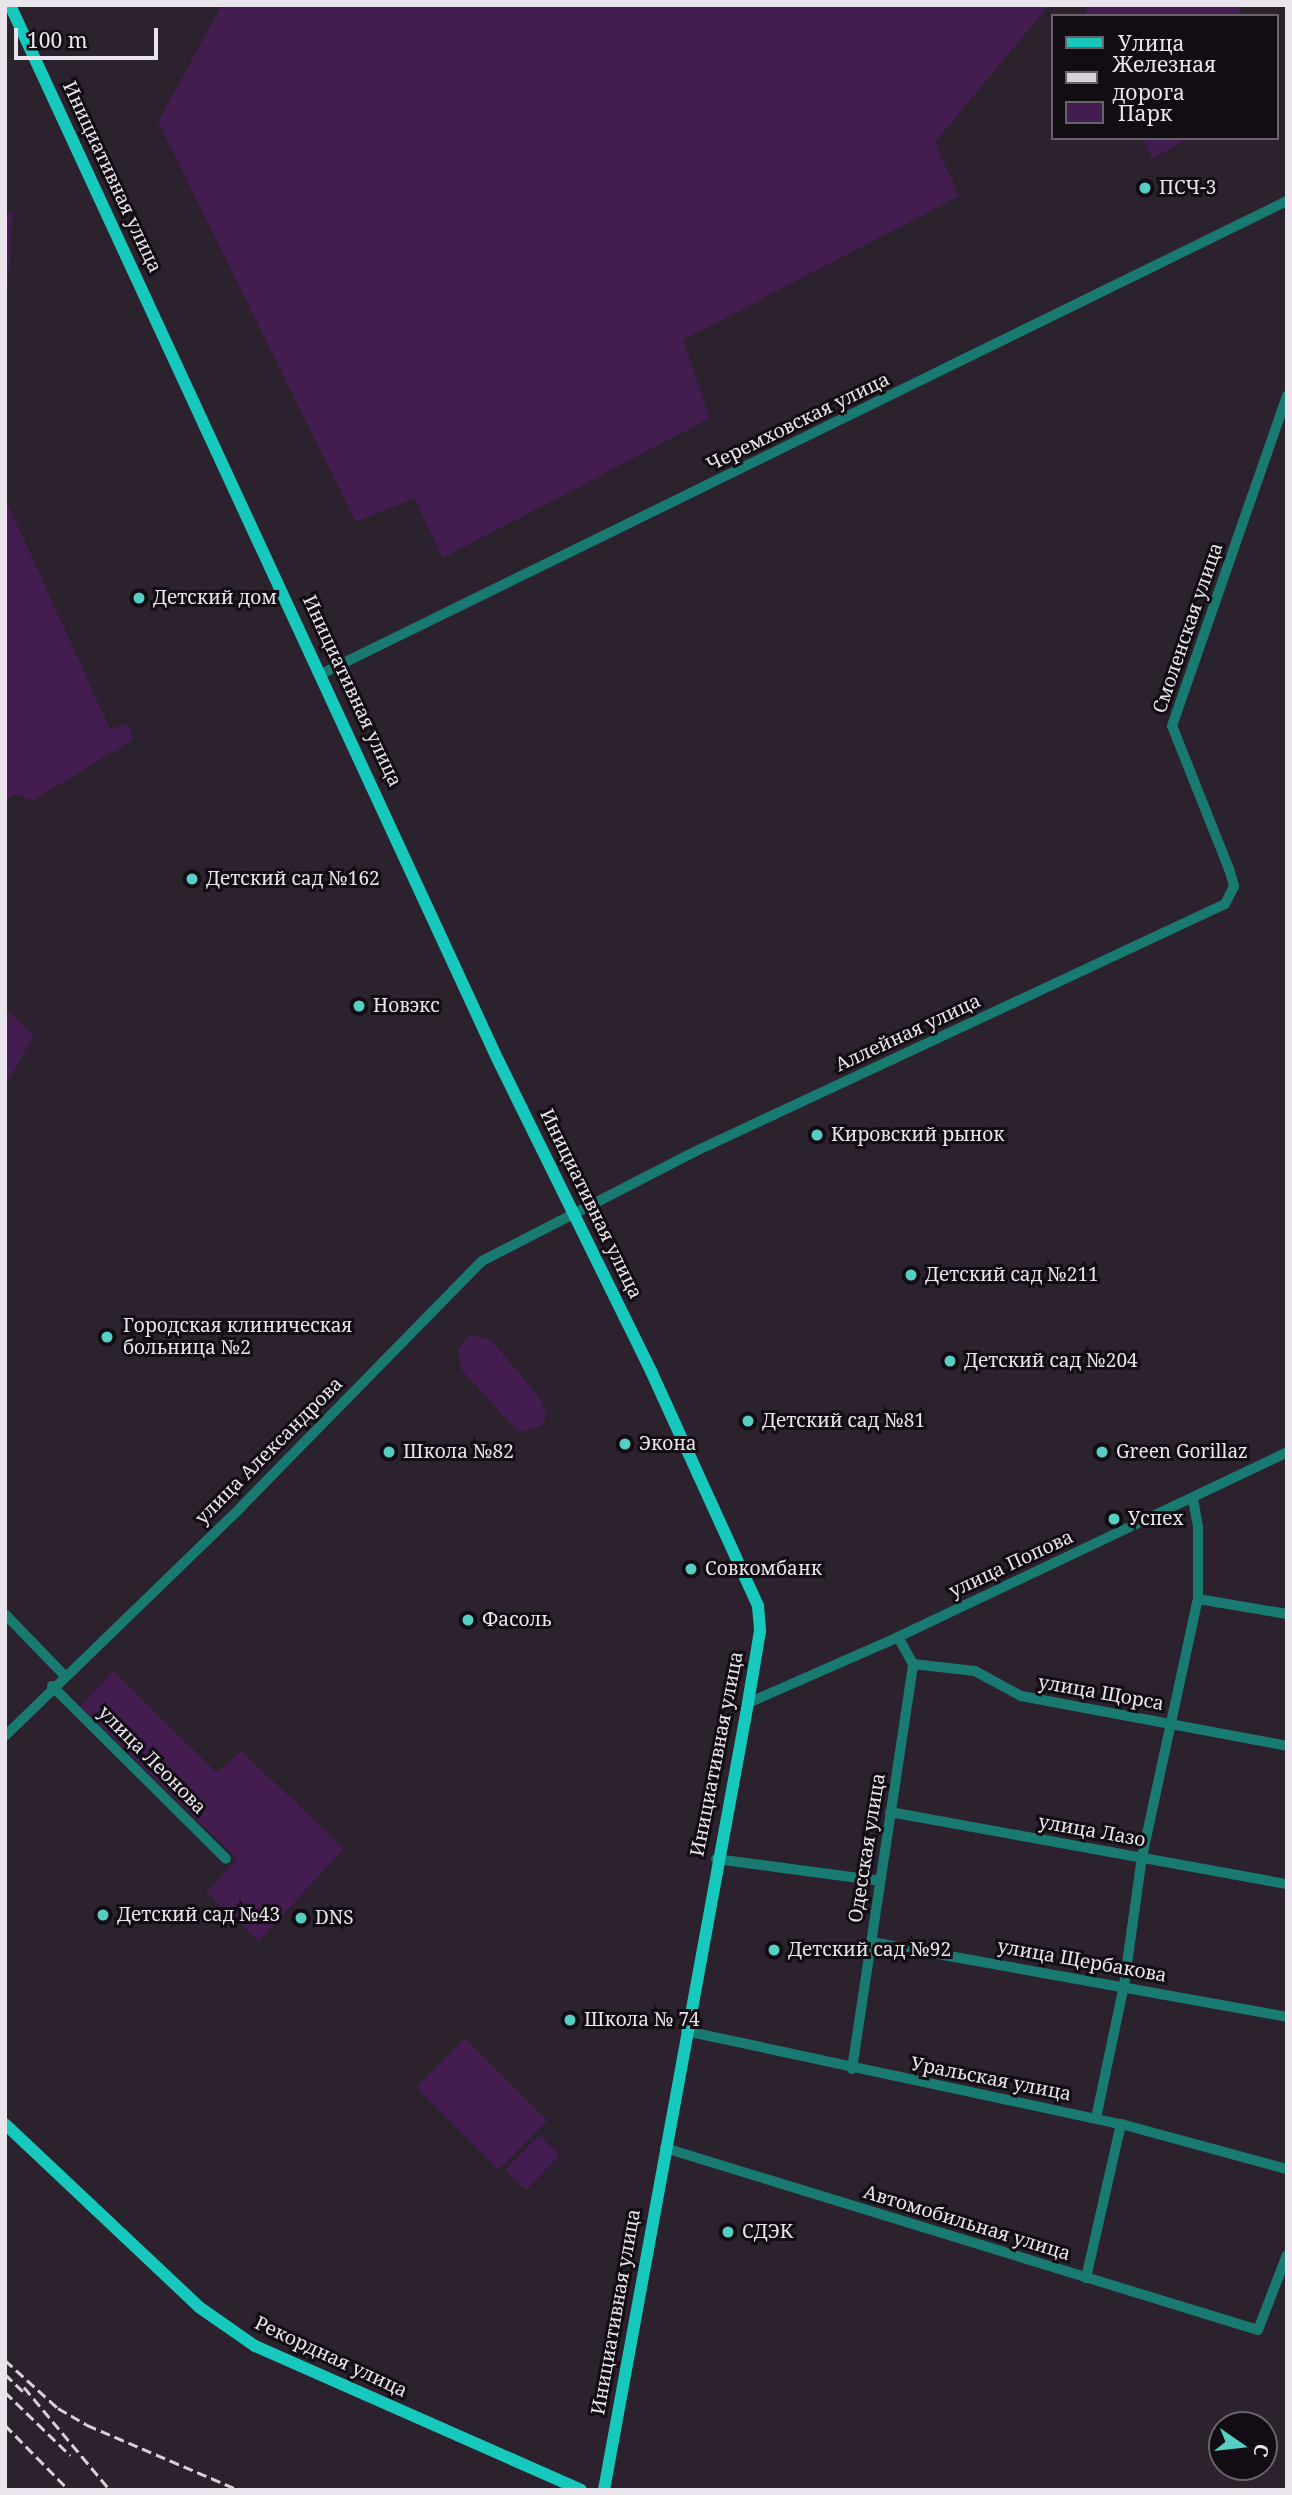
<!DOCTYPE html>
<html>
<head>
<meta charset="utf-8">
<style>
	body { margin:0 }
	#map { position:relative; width:1292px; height:2495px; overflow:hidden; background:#2b222e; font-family:"Noto Serif",serif }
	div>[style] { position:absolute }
	.green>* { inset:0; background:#431c50; transform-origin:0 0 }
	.minor>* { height:10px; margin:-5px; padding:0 5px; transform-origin:5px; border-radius:5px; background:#197a72 }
	.major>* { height:12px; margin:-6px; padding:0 6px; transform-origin:6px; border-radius:6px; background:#17c9bc }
	.rail>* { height:2.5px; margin-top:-1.25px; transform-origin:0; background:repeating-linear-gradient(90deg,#d6d0d8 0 10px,transparent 0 15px) }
	.dots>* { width:19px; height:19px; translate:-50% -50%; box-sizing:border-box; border:4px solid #110d13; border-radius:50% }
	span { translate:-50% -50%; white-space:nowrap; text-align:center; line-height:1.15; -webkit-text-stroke:6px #110d13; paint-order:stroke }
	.street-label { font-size:19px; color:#eae5ec }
	.poi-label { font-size:19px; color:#eae5ec }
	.left { translate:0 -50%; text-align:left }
	.frame { position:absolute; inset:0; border:7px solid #eae5ec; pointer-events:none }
	.legend { position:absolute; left:1051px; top:14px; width:228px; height:126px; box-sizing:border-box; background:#110d13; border:2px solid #68636a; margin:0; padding:9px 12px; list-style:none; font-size:21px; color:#eae5ec }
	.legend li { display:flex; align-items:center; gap:14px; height:35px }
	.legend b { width:35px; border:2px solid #68636a }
	.north { position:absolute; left:1208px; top:2411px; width:70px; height:70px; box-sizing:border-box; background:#110d13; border:2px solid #68636a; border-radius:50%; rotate:104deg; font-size:19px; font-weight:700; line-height:28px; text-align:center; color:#eae5ec }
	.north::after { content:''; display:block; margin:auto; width:24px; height:32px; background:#57cec2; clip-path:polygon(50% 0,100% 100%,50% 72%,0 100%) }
	.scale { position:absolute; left:14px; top:28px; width:144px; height:32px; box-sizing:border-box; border:4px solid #eae5ec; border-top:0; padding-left:9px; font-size:21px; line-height:24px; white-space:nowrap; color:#eae5ec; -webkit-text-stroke:5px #110d13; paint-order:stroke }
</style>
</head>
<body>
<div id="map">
	<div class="green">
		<div style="clip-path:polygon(222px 5px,1049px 5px,935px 142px,959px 196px,683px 340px,710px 418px,443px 558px,414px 498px,356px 522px,158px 122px)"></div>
		<div style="left:1086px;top:5px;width:154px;height:12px"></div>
		<div style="clip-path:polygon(1143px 138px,1189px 138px,1152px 159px)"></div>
		<div style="clip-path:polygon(13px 211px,8px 289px,5px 294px,5px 213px)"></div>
		<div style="clip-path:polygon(5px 498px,110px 729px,127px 723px,134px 739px,33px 800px,14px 794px,5px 803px)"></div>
		<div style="clip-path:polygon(5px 1007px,34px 1036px,5px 1086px)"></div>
		<div style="clip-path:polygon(470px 1335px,491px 1340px,539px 1397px,547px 1414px,541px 1426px,518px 1432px,461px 1369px,458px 1349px)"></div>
		<div style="clip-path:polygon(114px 1671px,217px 1773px,241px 1751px,344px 1848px,259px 1941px,206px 1892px,237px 1859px,80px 1706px)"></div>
		<div style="left:465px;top:2039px;width:116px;height:69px;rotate:45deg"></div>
		<div style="left:539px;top:2135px;width:29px;height:49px;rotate:44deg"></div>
	</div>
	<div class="minor">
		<div style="left:323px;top:673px;width:1073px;rotate:-26.09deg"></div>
		<div style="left:1198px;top:1599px;width:90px;rotate:9.6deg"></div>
		<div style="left:5px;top:1614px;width:85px;rotate:46deg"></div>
		<div style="left:913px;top:1664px;width:62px;rotate:6.4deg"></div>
		<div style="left:975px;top:1671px;width:52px;rotate:28.5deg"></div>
		<div style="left:1021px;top:1696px;width:271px;rotate:10.6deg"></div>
		<div style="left:52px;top:1686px;width:245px;rotate:44.8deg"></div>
		<div style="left:748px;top:1703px;width:164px;rotate:-23.7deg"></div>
		<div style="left:898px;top:1637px;width:431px;rotate:-25.4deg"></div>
		<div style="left:5px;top:1736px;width:329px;rotate:-44.1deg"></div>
		<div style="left:241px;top:1507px;width:344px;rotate:-45.6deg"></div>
		<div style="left:482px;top:1261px;width:238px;rotate:-27.2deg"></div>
		<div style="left:694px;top:1152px;width:586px;rotate:-25.03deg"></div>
		<div style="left:1225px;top:904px;width:20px;rotate:-63deg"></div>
		<div style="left:1234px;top:886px;width:18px;rotate:-106deg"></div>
		<div style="left:1229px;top:869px;width:154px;rotate:-111.7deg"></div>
		<div style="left:1172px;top:726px;width:350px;rotate:-70.8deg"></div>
		<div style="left:890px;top:1812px;width:403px;rotate:10.3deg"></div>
		<div style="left:716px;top:1859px;width:165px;rotate:7.6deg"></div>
		<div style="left:871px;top:1942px;width:423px;rotate:10.2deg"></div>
		<div style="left:686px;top:2031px;width:445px;rotate:12.1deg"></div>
		<div style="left:1121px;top:2124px;width:172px;rotate:15.2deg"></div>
		<div style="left:852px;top:2069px;width:410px;rotate:-81.4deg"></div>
		<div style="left:913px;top:1664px;width:31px;rotate:-119deg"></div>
		<div style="left:1096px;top:2118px;width:136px;rotate:-78.1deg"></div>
		<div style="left:1124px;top:1985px;width:129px;rotate:-82deg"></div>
		<div style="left:1142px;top:1857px;width:264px;rotate:-77.8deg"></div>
		<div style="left:1198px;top:1599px;width:72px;rotate:-90deg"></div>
		<div style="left:1198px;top:1527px;width:29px;rotate:-100deg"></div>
		<div style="left:665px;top:2148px;width:620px;rotate:17.06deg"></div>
		<div style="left:1258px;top:2330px;width:80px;rotate:-68.9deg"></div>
		<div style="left:1086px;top:2278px;width:158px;rotate:-77.2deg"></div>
	</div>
	<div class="major">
		<div style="left:10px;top:5px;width:1162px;rotate:65.18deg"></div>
		<div style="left:498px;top:1060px;width:347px;rotate:63.8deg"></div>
		<div style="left:651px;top:1371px;width:258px;rotate:65.5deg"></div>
		<div style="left:758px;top:1606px;width:25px;rotate:85deg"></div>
		<div style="left:760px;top:1631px;width:73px;rotate:99.5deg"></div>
		<div style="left:748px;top:1703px;width:800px;rotate:100.37deg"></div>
		<div style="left:5px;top:2124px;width:267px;rotate:43.3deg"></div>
		<div style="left:199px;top:2307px;width:68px;rotate:34.9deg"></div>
		<div style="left:255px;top:2346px;width:356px;rotate:23.8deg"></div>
	</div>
	<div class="rail">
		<div style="left:5px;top:2360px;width:72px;rotate:42.2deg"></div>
		<div style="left:58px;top:2408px;width:34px;rotate:30deg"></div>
		<div style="left:87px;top:2425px;width:165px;rotate:23.2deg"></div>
		<div style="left:5px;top:2374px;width:30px;rotate:44deg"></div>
		<div style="left:24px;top:2387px;width:134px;rotate:50.1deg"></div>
		<div style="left:5px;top:2392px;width:91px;rotate:44.1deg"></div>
		<div style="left:5px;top:2425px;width:91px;rotate:45.4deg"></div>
	</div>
	<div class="dots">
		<div style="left:1145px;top:188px;background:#57cec2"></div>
		<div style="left:139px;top:598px;background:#57cec2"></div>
		<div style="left:192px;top:879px;background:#57cec2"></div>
		<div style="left:359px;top:1006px;background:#57cec2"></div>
		<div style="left:817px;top:1135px;background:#57cec2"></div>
		<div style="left:911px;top:1275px;background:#57cec2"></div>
		<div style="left:107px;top:1337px;background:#57cec2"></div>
		<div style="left:950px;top:1361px;background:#57cec2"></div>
		<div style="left:748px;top:1421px;background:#57cec2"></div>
		<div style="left:625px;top:1444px;background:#57cec2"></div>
		<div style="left:389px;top:1452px;background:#57cec2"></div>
		<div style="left:1102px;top:1452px;background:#57cec2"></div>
		<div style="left:1114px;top:1519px;background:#57cec2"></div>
		<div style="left:691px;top:1569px;background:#57cec2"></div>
		<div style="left:468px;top:1620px;background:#57cec2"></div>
		<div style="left:103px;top:1915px;background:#57cec2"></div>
		<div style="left:301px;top:1918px;background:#57cec2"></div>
		<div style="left:774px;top:1950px;background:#57cec2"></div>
		<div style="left:570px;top:2020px;background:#57cec2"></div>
		<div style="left:728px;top:2232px;background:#57cec2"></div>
	</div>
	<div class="street-label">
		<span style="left:112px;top:177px;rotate:65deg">Инициативная улица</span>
		<span style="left:798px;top:422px;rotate:-26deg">Черемховская улица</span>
		<span style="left:1188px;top:628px;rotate:-71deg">Смоленская улица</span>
		<span style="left:352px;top:691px;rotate:65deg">Инициативная улица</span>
		<span style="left:908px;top:1033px;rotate:-25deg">Аллейная улица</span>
		<span style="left:591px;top:1204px;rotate:64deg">Инициативная улица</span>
		<span style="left:269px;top:1451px;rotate:-45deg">улица Александрова</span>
		<span style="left:1011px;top:1564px;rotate:-25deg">улица Попова</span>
		<span style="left:1101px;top:1693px;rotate:10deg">улица Щорса</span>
		<span style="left:717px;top:1754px;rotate:-79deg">Инициативная улица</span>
		<span style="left:152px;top:1760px;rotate:45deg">улица Леонова</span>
		<span style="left:1092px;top:1831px;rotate:10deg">улица Лазо</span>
		<span style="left:867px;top:1848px;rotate:-81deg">Одесская улица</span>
		<span style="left:1082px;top:1961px;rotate:10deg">улица Щербакова</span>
		<span style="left:991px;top:2079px;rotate:11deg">Уральская улица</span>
		<span style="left:967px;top:2223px;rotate:17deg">Автомобильная улица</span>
		<span style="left:616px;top:2312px;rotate:-80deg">Инициативная улица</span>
		<span style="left:331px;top:2357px;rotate:25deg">Рекордная улица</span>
	</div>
	<div class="poi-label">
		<span class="left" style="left:1159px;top:188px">ПСЧ-3</span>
		<span class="left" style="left:153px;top:598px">Детский дом</span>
		<span class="left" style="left:206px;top:879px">Детский сад №162</span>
		<span class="left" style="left:373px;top:1006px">Новэкс</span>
		<span class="left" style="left:831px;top:1135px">Кировский рынок</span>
		<span class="left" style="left:925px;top:1275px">Детский сад №211</span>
		<span class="left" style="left:123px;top:1337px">Городская клиническая<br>больница №2</span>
		<span class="left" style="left:964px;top:1361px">Детский сад №204</span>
		<span class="left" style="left:762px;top:1421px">Детский сад №81</span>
		<span class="left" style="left:639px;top:1444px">Экона</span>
		<span class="left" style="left:403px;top:1452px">Школа №82</span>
		<span class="left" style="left:1116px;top:1452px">Green Gorillaz</span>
		<span class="left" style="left:1128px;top:1519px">Успех</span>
		<span class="left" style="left:705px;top:1569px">Совкомбанк</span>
		<span class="left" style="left:482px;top:1620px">Фасоль</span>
		<span class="left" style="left:117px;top:1915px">Детский сад №43</span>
		<span class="left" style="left:315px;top:1918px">DNS</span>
		<span class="left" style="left:788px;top:1950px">Детский сад №92</span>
		<span class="left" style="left:584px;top:2020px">Школа № 74</span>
		<span class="left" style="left:742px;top:2232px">СДЭК</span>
	</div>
	<div class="frame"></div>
	<ul class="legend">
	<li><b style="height:9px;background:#17c9bc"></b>Улица</li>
	<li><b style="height:9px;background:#d6d0d8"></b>Железная дорога</li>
	<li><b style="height:19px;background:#431c50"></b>Парк</li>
	</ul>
	<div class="north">С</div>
	<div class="scale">100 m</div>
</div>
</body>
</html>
